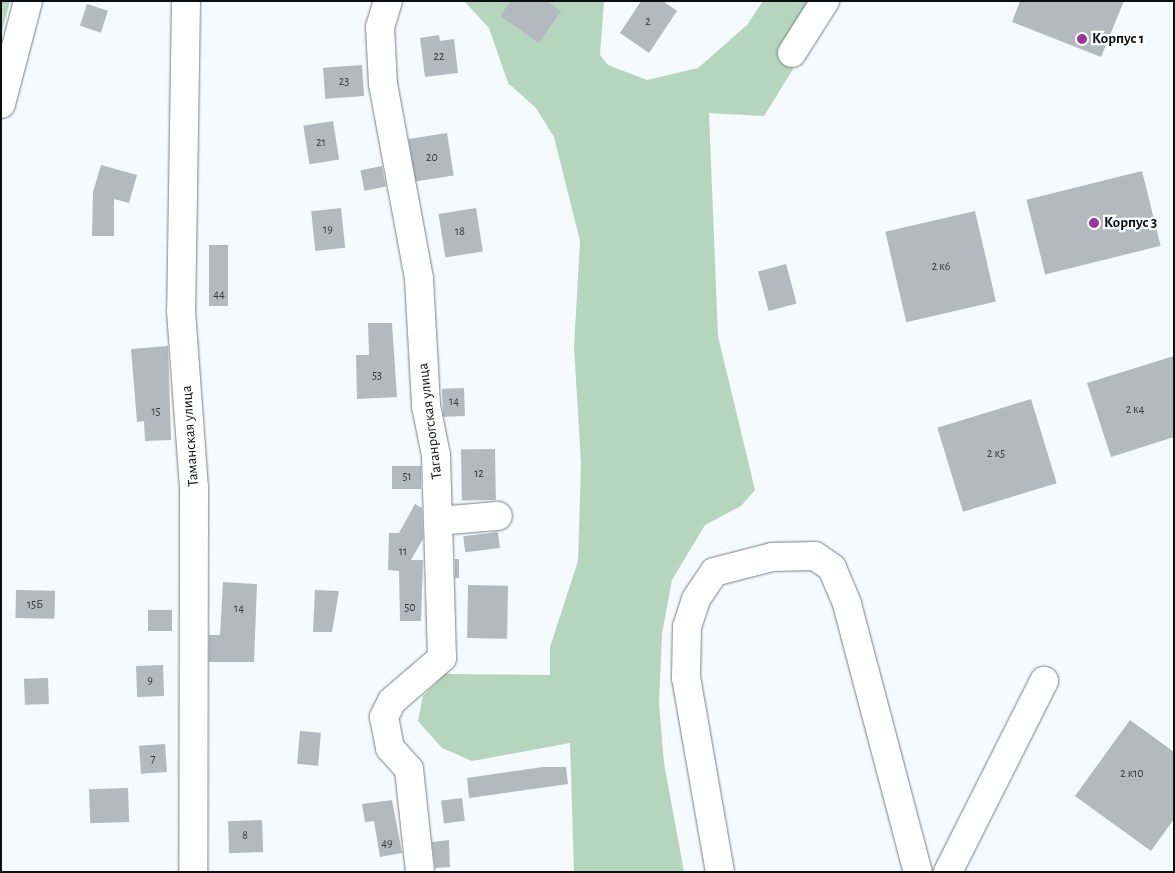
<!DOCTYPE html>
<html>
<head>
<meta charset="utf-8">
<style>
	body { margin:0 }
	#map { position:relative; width:1175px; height:873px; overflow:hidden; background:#f5fafe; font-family:"Alegreya Sans",sans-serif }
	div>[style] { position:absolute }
	.green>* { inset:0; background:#b5d6bc }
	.building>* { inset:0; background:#b2bac0; transform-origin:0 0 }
	.roads { filter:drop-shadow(0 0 1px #777e84) drop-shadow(0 0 1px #777e84) }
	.minor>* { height:28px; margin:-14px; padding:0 14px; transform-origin:14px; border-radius:14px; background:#fff }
	.dots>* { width:14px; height:14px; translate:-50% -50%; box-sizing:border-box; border:2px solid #fff; border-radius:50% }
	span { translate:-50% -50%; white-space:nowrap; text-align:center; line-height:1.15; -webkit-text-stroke:4.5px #fff; paint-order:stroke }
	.number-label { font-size:12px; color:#35393c }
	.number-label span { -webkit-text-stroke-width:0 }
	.poi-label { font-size:15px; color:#0b0e10; font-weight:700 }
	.left { translate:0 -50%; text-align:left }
	.street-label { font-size:15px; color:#0b0e10 }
	.frame { position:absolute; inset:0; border:2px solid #0b0e10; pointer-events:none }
</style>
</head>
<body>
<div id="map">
	<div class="green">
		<div style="clip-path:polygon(1px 1px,10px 1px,1px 35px)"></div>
		<div style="clip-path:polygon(464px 1px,604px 1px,600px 55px,608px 65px,647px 80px,698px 68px,747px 25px,763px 1px,835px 1px,764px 116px,709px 113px,718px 336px,755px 490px,741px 506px,705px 525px,672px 580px,662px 634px,659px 704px,664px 763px,684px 872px,574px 872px,570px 743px,472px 761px,442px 748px,418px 721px,423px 696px,445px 674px,550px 675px,550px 647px,578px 561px,581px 463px,574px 347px,580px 241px,554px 137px,536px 108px,508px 83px,489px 28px)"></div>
	</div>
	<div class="building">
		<div style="clip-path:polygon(511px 1px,547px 1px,561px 11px,539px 43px,500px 16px)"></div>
		<div style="clip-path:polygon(641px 1px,663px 1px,677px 11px,649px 53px,620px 33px)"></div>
		<div style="clip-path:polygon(1020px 1px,1124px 1px,1101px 57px,1012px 22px)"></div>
		<div style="left:87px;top:4px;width:22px;height:23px;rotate:18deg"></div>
		<div style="clip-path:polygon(439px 35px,440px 41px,454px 39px,458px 73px,425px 77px,420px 38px)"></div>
		<div style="left:362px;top:65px;width:31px;height:39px;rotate:86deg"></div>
		<div style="left:333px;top:121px;width:39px;height:30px;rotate:81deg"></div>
		<div style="left:447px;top:133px;width:43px;height:39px;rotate:81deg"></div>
		<div style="clip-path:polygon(101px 165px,137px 175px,129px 203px,114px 199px,114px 236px,92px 236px,93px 192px)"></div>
		<div style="left:382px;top:166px;width:21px;height:22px;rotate:79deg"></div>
		<div style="left:1142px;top:171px;width:77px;height:119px;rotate:76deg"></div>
		<div style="left:341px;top:208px;width:40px;height:30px;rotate:84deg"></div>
		<div style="left:476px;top:208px;width:44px;height:38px;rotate:81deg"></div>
		<div style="left:975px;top:211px;width:93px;height:92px;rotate:77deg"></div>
		<div style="left:209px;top:245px;width:19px;height:61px"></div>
		<div style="left:786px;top:264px;width:41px;height:29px;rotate:75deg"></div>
		<div style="clip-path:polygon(368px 323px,392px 323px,397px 397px,357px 399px,356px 355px,369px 355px)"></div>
		<div style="clip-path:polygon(168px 346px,171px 440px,145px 441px,144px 421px,137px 422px,131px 349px)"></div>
		<div style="clip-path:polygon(1174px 356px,1174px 437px,1111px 457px,1087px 383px)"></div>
		<div style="left:464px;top:388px;width:28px;height:22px;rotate:88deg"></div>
		<div style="left:1031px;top:399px;width:88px;height:98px;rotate:73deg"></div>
		<div style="left:495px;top:449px;width:51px;height:34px;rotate:89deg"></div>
		<div style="left:392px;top:466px;width:29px;height:23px"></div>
		<div style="clip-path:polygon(415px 504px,422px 508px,423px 539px,411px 560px,423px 560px,421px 621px,400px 621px,399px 571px,388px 570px,389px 533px,399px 533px)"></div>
		<div style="left:498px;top:532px;width:16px;height:35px;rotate:83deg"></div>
		<div style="left:455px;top:559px;width:4px;height:19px"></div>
		<div style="clip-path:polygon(223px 582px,257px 584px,254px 662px,209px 662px,209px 635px,220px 635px)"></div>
		<div style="left:468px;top:585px;width:40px;height:53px;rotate:1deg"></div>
		<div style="left:16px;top:590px;width:39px;height:28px;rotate:1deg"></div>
		<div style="clip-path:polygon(315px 590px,339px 591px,332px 632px,313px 632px)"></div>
		<div style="left:148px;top:610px;width:24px;height:21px"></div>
		<div style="left:163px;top:665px;width:31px;height:27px;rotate:88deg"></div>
		<div style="left:48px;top:678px;width:26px;height:24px;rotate:88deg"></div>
		<div style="clip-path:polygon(1130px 720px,1174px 752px,1174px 819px,1151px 851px,1075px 796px)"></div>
		<div style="left:300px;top:731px;width:21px;height:33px;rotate:5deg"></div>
		<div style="left:165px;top:744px;width:28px;height:26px;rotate:86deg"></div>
		<div style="clip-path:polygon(543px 767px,566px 767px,568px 784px,469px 798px,467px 778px)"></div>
		<div style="left:128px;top:788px;width:34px;height:39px;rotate:88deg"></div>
		<div style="left:462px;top:798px;width:23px;height:21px;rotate:83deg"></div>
		<div style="clip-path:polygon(392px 800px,402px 853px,380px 857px,374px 821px,365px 822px,362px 804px)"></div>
		<div style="left:262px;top:820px;width:32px;height:34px;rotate:88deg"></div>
		<div style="clip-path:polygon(449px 840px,450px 867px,435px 868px,432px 842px)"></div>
	</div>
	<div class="roads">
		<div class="minor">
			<div style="left:186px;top:1px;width:310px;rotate:90.9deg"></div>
			<div style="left:181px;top:311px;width:177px;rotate:85.8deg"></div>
			<div style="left:194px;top:488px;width:384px;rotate:90.1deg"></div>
			<div style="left:388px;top:1px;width:27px;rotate:107deg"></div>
			<div style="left:380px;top:27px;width:57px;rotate:87deg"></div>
			<div style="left:383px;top:84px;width:198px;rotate:79.5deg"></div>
			<div style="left:419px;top:279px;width:127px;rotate:86.8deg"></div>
			<div style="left:426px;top:406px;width:50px;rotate:78.5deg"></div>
			<div style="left:436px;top:455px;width:203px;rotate:88.3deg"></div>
			<div style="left:442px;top:658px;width:66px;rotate:139.3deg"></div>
			<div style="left:392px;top:701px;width:18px;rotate:117deg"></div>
			<div style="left:384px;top:717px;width:32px;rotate:79deg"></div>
			<div style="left:390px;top:748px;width:28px;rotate:48deg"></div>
			<div style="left:409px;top:769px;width:104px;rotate:83.9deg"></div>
			<div style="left:792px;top:53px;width:62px;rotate:-57.6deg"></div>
			<div style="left:1px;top:104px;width:106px;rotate:-75.3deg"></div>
			<div style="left:438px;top:521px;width:60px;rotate:-4.8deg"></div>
			<div style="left:720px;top:872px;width:197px;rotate:-99.9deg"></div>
			<div style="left:686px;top:678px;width:51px;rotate:-88.9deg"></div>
			<div style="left:687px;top:627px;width:29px;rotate:-72deg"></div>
			<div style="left:696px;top:599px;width:32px;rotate:-56deg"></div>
			<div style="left:714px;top:572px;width:60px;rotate:-14.5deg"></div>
			<div style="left:772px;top:557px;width:43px;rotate:-1.3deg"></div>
			<div style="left:815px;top:556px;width:21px;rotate:35deg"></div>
			<div style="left:832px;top:568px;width:39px;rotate:67deg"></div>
			<div style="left:847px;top:604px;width:277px;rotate:75.2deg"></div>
			<div style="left:948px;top:872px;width:214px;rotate:-63.3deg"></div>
		</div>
	</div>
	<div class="dots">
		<div style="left:1082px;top:39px;background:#9b359a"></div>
		<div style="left:1094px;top:223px;background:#9b359a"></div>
	</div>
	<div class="number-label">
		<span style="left:648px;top:22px">2</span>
		<span style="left:439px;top:57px">22</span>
		<span style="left:344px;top:82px">23</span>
		<span style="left:321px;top:143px">21</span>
		<span style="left:432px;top:158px">20</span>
		<span style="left:328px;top:230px">19</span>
		<span style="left:460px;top:232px">18</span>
		<span style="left:941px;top:267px">2 к6</span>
		<span style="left:219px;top:295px">44</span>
		<span style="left:377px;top:376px">53</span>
		<span style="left:454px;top:402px">14</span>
		<span style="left:1135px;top:410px">2 к4</span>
		<span style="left:156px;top:412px">15</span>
		<span style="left:996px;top:454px">2 к5</span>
		<span style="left:479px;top:474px">12</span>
		<span style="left:407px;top:477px">51</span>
		<span style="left:403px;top:552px">11</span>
		<span style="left:35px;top:605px">15Б</span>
		<span style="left:410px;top:608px">50</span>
		<span style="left:239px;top:609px">14</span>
		<span style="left:150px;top:681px">9</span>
		<span style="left:153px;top:759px">7</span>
		<span style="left:1132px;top:774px">2 к10</span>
		<span style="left:245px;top:836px">8</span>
		<span style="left:387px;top:844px">49</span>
	</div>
	<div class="poi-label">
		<span class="left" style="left:1092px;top:39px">Корпус 1</span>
		<span class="left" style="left:1104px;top:223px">Корпус 3</span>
	</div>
	<div class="street-label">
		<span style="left:430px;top:421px;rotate:-97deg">Таганрогская улица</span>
		<span style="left:190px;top:436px;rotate:-94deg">Таманская улица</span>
	</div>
	<div class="frame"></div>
</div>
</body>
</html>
